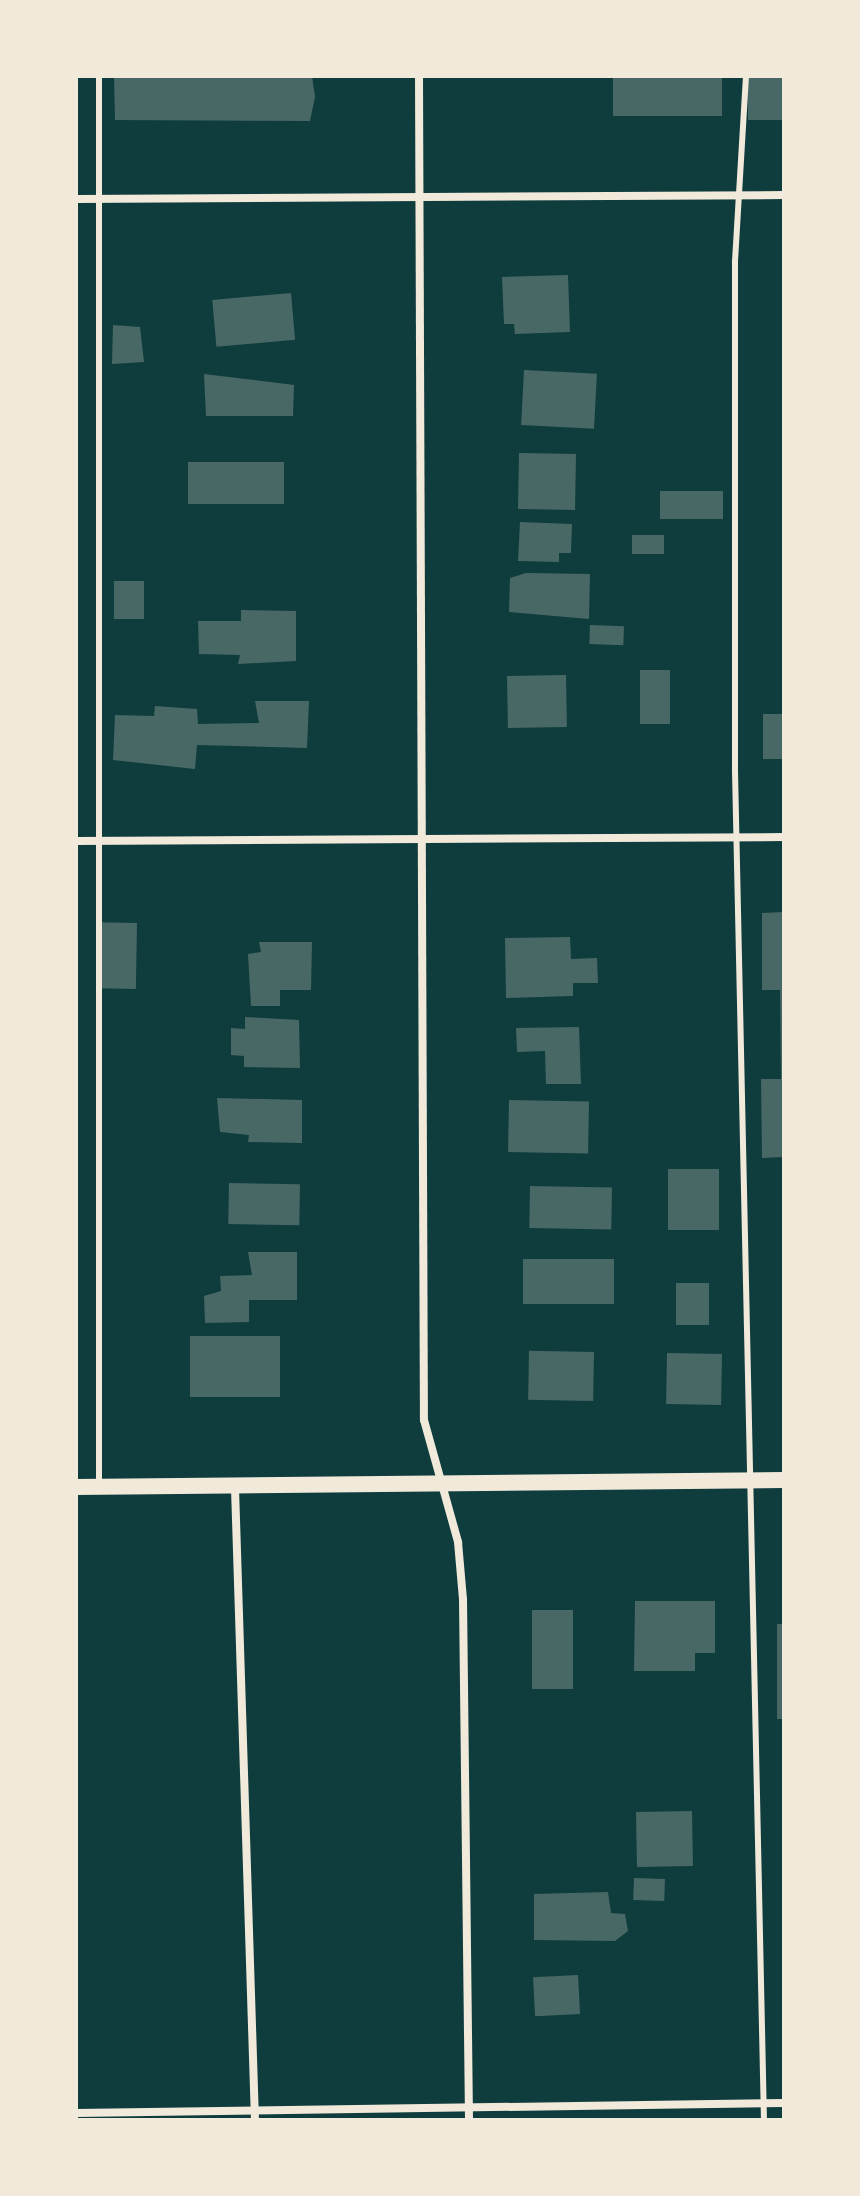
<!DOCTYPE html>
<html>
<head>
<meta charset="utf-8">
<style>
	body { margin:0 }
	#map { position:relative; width:860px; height:2196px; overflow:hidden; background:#0f3d3e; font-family:"PT Sans Narrow",sans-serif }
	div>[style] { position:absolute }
	.building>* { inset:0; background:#486865; transform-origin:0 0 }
	.service>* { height:6px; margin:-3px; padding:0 3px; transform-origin:3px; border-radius:3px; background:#f1e9da }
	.minor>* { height:8px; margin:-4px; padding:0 4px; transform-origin:4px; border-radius:4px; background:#f1e9da }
	.secondary>* { height:16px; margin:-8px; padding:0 8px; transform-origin:8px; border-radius:8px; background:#f1e9da }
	span { translate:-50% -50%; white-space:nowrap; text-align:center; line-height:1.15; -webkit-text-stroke:8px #f1e9da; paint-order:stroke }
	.frame { position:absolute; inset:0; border:78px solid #f1e9da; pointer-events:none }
</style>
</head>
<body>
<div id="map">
	<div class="building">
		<div style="clip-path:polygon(114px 76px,312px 76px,315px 97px,310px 121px,115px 120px)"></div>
		<div style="left:613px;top:76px;width:109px;height:40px"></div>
		<div style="left:748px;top:76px;width:36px;height:44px"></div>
		<div style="clip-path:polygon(568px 275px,570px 332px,515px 334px,514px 324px,504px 324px,502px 277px)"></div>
		<div style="left:291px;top:293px;width:47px;height:79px;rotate:85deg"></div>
		<div style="clip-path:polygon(113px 325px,140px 327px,144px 362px,112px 364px)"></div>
		<div style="left:524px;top:370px;width:73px;height:55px;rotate:3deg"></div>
		<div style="clip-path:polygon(204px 374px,294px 385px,293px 416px,206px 416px)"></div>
		<div style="left:519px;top:453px;width:57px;height:56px;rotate:1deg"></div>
		<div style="left:188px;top:462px;width:96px;height:42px"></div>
		<div style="left:723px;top:491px;width:28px;height:63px;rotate:90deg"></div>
		<div style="clip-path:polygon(520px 522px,572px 524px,571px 553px,559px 553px,559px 562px,518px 561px)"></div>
		<div style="left:632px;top:535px;width:32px;height:19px"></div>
		<div style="clip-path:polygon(526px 573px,590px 574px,589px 619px,509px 612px,510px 578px)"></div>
		<div style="left:114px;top:581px;width:30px;height:38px"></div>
		<div style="clip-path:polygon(241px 610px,296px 611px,296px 661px,238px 664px,240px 655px,199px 654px,198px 621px,241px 621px)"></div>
		<div style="left:590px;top:625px;width:34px;height:19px;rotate:2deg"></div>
		<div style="left:640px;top:670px;width:30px;height:54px"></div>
		<div style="left:566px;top:675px;width:52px;height:59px;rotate:89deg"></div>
		<div style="clip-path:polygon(255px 701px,309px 701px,307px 748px,197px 745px,195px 769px,113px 760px,115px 715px,154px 716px,155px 706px,197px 709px,198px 724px,259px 723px)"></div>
		<div style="left:784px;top:714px;width:45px;height:21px;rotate:90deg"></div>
		<div style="clip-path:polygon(784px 912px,784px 1157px,762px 1158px,761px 1079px,781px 1079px,780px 990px,762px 990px,762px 913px)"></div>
		<div style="left:137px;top:923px;width:66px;height:39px;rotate:91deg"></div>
		<div style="clip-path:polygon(570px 937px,571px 959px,597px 958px,598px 983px,573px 983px,573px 996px,506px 998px,505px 938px)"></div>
		<div style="clip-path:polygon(259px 942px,312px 942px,311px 990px,280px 990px,280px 1006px,251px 1006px,248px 954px,261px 952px)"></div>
		<div style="clip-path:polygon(245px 1017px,299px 1020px,300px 1068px,244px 1067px,244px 1056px,231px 1055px,231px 1028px,245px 1029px)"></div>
		<div style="clip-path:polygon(579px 1027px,581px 1084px,546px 1084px,545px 1051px,517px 1052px,516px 1028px)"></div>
		<div style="clip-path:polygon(217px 1098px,302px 1100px,302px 1143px,248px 1142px,249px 1135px,220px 1132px)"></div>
		<div style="left:509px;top:1100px;width:80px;height:52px;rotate:1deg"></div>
		<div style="left:668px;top:1169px;width:51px;height:61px"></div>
		<div style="left:229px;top:1183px;width:71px;height:41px;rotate:1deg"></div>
		<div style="left:530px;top:1186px;width:82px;height:42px;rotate:1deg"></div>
		<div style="clip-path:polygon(248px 1252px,297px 1252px,297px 1300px,249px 1300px,249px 1322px,205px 1323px,204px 1296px,221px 1291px,220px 1276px,252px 1275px)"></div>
		<div style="left:614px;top:1259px;width:45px;height:91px;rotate:90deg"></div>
		<div style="left:676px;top:1283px;width:33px;height:42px"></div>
		<div style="left:190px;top:1336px;width:90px;height:61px"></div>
		<div style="left:594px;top:1352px;width:49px;height:65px;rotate:91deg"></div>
		<div style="left:667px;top:1353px;width:55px;height:51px;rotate:1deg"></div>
		<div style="clip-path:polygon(635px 1601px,715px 1601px,715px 1653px,695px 1653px,695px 1671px,634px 1671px)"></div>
		<div style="left:532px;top:1610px;width:41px;height:79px"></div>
		<div style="left:777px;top:1624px;width:7px;height:95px"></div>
		<div style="left:692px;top:1811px;width:55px;height:56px;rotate:89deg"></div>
		<div style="left:634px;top:1878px;width:31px;height:22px;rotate:2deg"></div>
		<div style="clip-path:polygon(608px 1892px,611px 1913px,625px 1914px,628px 1931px,615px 1941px,534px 1940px,534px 1894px)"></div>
		<div style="left:578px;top:1975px;width:39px;height:45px;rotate:87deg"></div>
	</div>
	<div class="service">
		<div style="left:99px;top:76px;width:1408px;rotate:90deg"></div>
		<div style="left:746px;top:76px;width:187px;rotate:93.4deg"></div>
		<div style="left:735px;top:263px;width:508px;rotate:90deg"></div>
		<div style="left:735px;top:771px;width:1349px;rotate:88.77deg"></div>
	</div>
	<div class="minor">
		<div style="left:419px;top:76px;width:1344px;rotate:89.79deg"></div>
		<div style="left:424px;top:1420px;width:127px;rotate:74.4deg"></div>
		<div style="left:458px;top:1542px;width:57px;rotate:85deg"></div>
		<div style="left:463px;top:1599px;width:521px;rotate:89.34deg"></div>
		<div style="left:76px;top:199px;width:708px;rotate:-0.32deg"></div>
		<div style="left:76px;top:841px;width:708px;rotate:-0.32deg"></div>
		<div style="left:235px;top:1488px;width:632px;rotate:88.19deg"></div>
		<div style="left:76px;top:2113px;width:708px;rotate:-0.81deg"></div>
	</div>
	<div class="secondary">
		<div style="left:76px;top:1487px;width:708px;rotate:-0.57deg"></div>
	</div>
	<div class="frame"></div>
</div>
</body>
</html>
